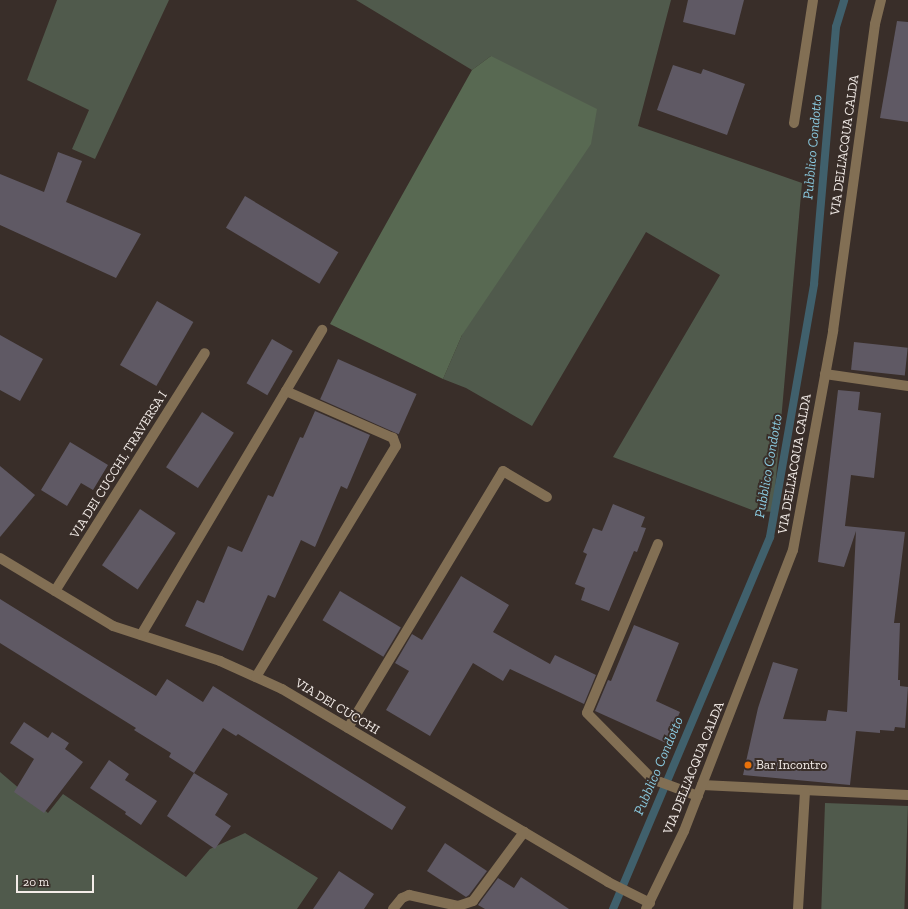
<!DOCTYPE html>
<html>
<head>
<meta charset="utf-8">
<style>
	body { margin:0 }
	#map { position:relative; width:908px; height:909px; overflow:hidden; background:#392e29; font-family:"Zilla Slab",serif }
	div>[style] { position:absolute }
	.green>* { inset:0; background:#505a4c; transform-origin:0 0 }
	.forest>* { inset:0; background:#586952 }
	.stream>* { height:8px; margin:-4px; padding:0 4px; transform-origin:4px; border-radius:4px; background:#40606c }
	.building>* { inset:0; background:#5f5964; transform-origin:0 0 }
	.minor>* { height:10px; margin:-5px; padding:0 5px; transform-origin:5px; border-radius:5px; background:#826f54 }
	.dots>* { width:11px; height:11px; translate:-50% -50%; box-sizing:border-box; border:2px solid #392e29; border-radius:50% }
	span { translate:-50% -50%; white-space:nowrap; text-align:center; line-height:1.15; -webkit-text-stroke:4px #392e29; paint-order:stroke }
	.street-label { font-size:13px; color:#f4ede9 }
	.poi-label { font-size:13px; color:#f4ede9 }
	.left { translate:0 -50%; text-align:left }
	.water-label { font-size:14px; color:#8acae0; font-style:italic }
	.scale { position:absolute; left:16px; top:875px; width:78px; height:18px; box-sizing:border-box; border:2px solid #f4ede9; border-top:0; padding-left:5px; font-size:12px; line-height:14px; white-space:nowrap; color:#f4ede9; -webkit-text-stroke:3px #392e29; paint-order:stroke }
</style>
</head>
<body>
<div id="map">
	<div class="green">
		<div style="clip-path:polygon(57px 0,169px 0,95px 159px,72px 149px,89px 110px,27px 80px)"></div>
		<div style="clip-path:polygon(356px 0,671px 0,638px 126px,802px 183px,773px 512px,752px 510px,613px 457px,720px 275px,646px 232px,532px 426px,466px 388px,443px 379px,462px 335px,491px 56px,472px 70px)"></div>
		<div style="clip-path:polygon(0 772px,48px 813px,63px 794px,186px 877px,210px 849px,245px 833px,318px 878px,297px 909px,0 909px)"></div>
		<div style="left:825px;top:803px;width:83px;height:106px;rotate:2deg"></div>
	</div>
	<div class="forest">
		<div style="clip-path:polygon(491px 56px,597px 109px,591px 144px,462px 335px,443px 379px,330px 324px,472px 70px)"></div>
	</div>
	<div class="stream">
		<div style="left:613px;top:909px;width:404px;rotate:-67.1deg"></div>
		<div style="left:770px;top:537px;width:257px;rotate:-80.1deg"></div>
		<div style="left:814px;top:284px;width:258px;rotate:-85.1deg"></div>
		<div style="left:836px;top:27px;width:28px;rotate:-73deg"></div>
	</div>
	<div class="building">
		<div style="clip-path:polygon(688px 0,744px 0,735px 35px,683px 22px)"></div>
		<div style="clip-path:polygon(897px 21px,908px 22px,908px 122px,880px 118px)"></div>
		<div style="clip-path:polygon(673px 65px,701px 74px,703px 69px,745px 84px,727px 135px,657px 110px)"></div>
		<div style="clip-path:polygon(58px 152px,82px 161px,66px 202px,141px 234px,116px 278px,0 225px,0 174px,44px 192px)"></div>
		<div style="left:245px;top:196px;width:109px;height:37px;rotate:31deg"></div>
		<div style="left:157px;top:301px;width:42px;height:74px;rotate:30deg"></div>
		<div style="clip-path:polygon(0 335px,43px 359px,20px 401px,0 390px)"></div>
		<div style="left:272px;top:339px;width:24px;height:51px;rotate:30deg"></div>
		<div style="left:854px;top:342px;width:54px;height:28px;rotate:6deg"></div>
		<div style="left:338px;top:359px;width:86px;height:44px;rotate:24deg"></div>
		<div style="clip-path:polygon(838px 390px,860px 392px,858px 410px,881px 413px,874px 478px,851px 475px,845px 526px,905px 532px,894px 623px,900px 623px,898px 680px,900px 680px,900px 686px,908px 687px,905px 728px,895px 727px,894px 731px,880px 730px,880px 733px,856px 731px,850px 785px,743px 775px,758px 708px,773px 662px,798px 669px,783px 719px,826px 721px,828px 710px,847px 712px,856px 531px,844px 567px,818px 562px)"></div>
		<div style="clip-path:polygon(315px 411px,370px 435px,347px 489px,341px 486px,315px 547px,301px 540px,275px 598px,268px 595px,243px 651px,185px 626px,197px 600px,204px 603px,228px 546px,242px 552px,268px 495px,273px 497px,300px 437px,303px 438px)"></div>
		<div style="left:202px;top:412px;width:38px;height:66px;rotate:33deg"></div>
		<div style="clip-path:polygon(70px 442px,108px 465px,93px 490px,81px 483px,67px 506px,41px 490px)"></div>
		<div style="clip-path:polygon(0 466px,35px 495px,0 537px)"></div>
		<div style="clip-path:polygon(613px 504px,645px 517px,641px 527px,646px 528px,637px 552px,634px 551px,609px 611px,581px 600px,585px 588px,575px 584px,587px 554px,583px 552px,593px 528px,602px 531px)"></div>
		<div style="left:140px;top:509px;width:43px;height:68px;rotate:34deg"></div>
		<div style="clip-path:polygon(461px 576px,509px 605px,493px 632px,550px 664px,555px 655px,596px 675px,584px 704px,510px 669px,503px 681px,473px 663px,430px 736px,386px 710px,409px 671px,395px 663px,412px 634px,422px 640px)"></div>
		<div style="left:340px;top:591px;width:71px;height:34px;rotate:31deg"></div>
		<div style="clip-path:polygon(0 599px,156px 696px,167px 679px,203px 702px,213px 686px,406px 807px,392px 830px,238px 734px,236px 736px,223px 728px,194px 773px,169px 757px,171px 753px,134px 730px,136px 728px,0 643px)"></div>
		<div style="clip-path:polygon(634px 625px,679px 643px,656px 701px,680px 712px,666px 743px,595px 711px,608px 680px,611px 681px)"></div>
		<div style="clip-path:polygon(24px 722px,48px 738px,52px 732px,69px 743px,65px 749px,83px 762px,44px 813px,14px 792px,34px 759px,10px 743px)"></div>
		<div style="clip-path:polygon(109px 760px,129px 774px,125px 780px,157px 801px,141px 825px,125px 814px,126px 812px,90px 788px)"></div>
		<div style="clip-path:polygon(194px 773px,228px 794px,215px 815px,231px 826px,215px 849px,167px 816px)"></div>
		<div style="clip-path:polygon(445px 843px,487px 871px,469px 895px,466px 897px,427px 871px)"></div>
		<div style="clip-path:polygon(339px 871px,374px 894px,364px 909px,313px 909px)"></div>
		<div style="clip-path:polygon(521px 877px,569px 909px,485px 909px,478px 905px,498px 878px,514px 888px)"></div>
	</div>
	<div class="minor">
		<div style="left:794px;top:123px;width:124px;rotate:-81.2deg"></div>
		<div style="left:825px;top:374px;width:84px;rotate:8.2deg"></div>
		<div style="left:658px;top:544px;width:183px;rotate:112.8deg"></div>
		<div style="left:587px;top:713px;width:93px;rotate:45.4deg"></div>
		<div style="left:652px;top:779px;width:49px;rotate:20.3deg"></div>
		<div style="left:0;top:558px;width:132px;rotate:31deg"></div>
		<div style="left:113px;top:626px;width:113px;rotate:18.1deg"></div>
		<div style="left:220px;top:661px;width:68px;rotate:24.3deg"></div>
		<div style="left:282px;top:689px;width:379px;rotate:30.6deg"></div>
		<div style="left:608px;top:882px;width:47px;rotate:26.6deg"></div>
		<div style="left:55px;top:591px;width:281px;rotate:-57.8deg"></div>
		<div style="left:141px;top:635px;width:355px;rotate:-59.3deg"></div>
		<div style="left:256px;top:677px;width:270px;rotate:-58.8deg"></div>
		<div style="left:396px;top:446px;width:9px;rotate:-111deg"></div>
		<div style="left:393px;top:438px;width:117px;rotate:-156.3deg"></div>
		<div style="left:348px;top:728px;width:300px;rotate:-58.9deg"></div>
		<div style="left:503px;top:471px;width:51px;rotate:30.6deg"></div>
		<div style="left:702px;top:785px;width:206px;rotate:2.8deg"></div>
		<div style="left:393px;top:909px;width:14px;rotate:-51deg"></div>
		<div style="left:402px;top:898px;width:8px;rotate:-23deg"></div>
		<div style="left:409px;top:895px;width:50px;rotate:12.7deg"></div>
		<div style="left:458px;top:906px;width:16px;rotate:-18deg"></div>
		<div style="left:473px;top:901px;width:86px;rotate:-53.5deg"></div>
		<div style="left:646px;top:909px;width:87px;rotate:-64deg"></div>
		<div style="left:684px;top:831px;width:301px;rotate:-68.8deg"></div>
		<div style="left:793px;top:550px;width:223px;rotate:-79.6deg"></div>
		<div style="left:833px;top:331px;width:310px;rotate:-82.2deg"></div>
		<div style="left:875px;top:24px;width:25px;rotate:-76deg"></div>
		<div style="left:798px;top:909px;width:117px;rotate:-86.6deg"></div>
	</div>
	<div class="dots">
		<div style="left:748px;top:765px;background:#e8710a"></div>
	</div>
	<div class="street-label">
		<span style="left:845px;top:145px;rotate:-82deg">VIA DELL'ACQUA CALDA</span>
		<span style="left:795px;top:464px;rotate:-80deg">VIA DELL'ACQUA CALDA</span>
		<span style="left:119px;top:465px;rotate:-58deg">VIA DEI CUCCHI, TRAVERSA I</span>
		<span style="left:337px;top:707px;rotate:31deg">VIA DEI CUCCHI</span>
		<span style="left:694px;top:768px;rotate:-68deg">VIA DELL'ACQUA CALDA</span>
	</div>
	<div class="poi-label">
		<span class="left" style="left:756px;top:765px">Bar Incontro</span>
	</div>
	<div class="water-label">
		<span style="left:813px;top:147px;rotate:-85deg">Pubblico Condotto</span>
		<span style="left:769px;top:466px;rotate:-80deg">Pubblico Condotto</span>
		<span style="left:659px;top:766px;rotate:-67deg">Pubblico Condotto</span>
	</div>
	<div class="scale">20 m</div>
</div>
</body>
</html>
